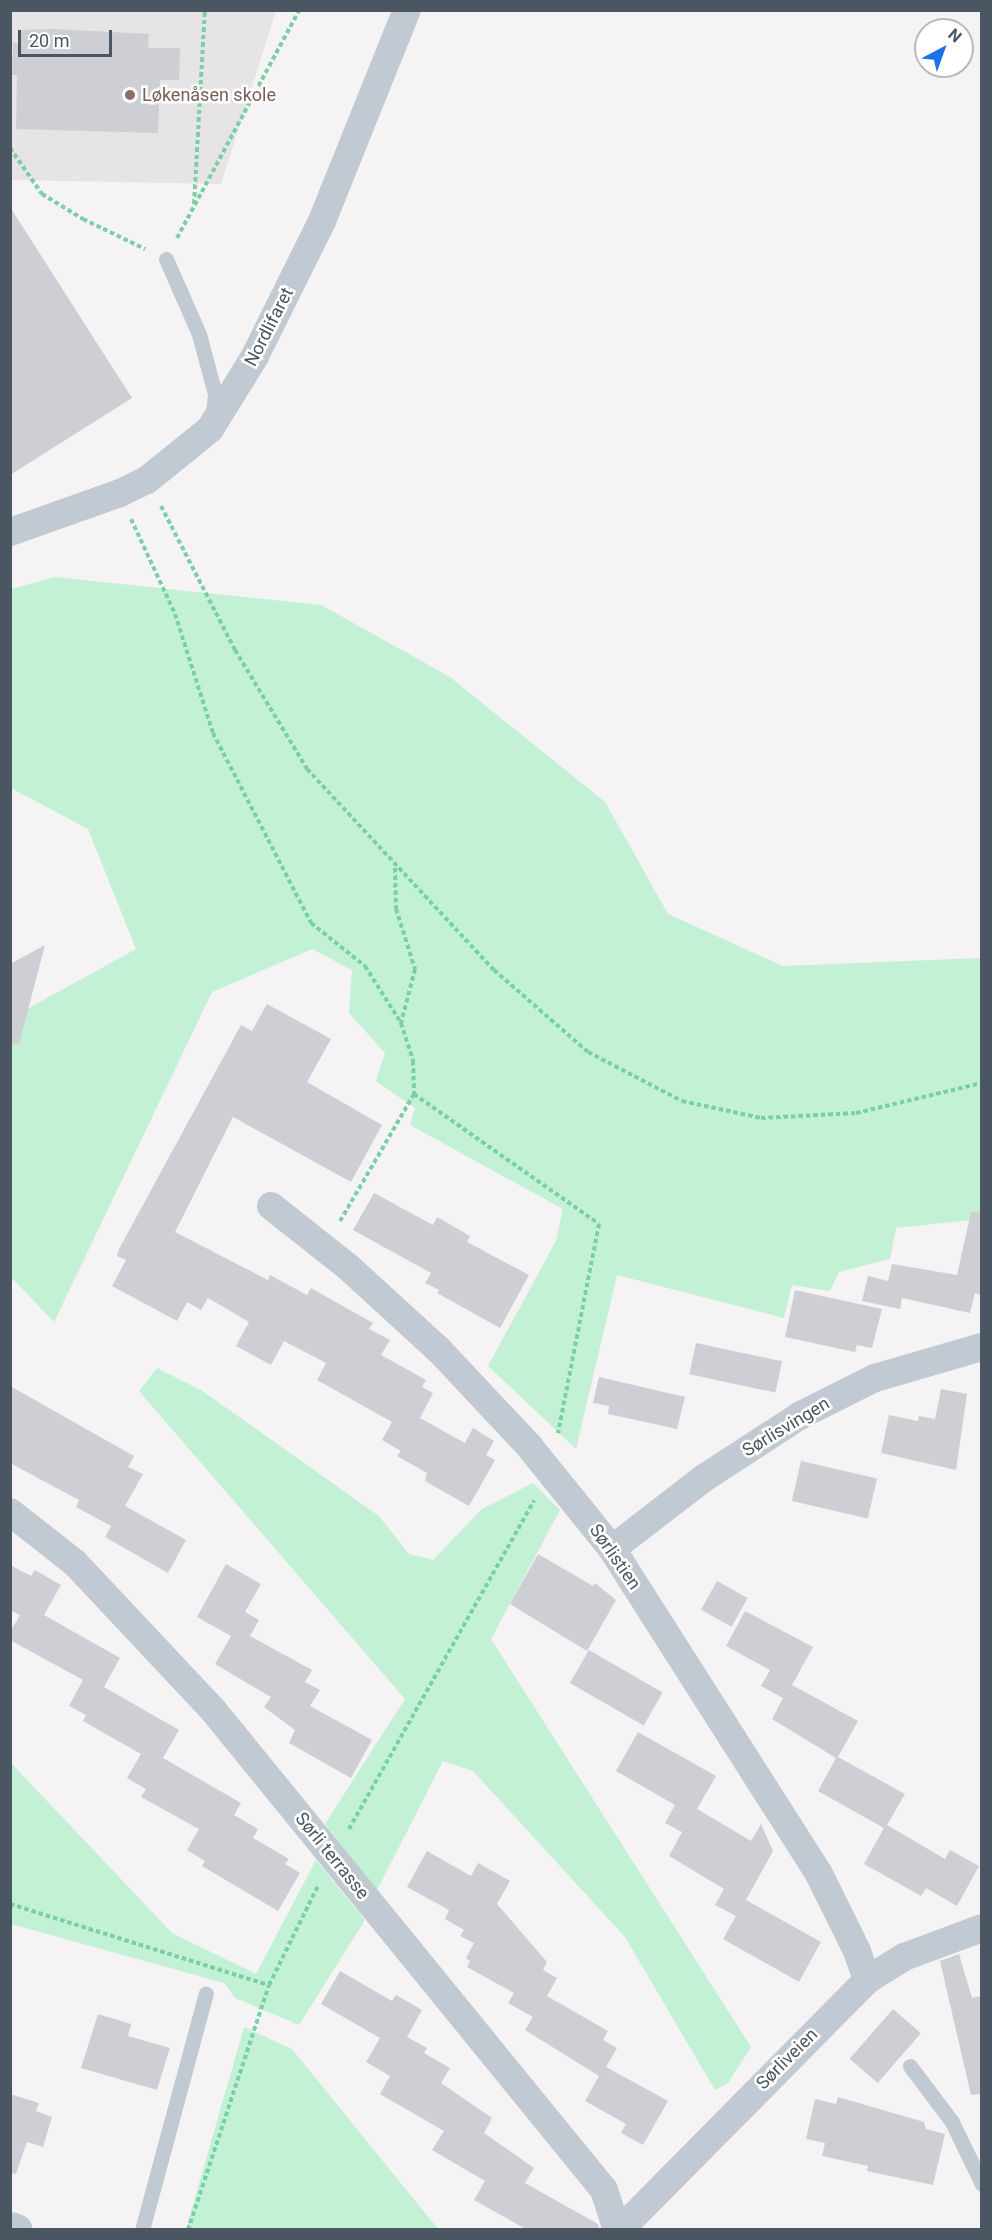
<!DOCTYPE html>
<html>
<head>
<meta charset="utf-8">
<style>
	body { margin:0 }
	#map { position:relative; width:992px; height:2240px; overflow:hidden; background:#f5f3f3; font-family:Roboto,sans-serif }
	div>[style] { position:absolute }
	.education>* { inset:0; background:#e6e4e5 }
	.green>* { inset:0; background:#c3f1d5 }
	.building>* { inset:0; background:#cdcfd5; transform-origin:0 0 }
	.path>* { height:4px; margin-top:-2px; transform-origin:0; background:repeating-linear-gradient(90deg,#7ad0a6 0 4.5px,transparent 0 7.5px) }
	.service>* { height:15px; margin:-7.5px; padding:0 7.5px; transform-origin:7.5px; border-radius:7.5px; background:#c1cad2 }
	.minor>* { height:28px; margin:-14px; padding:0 14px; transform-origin:14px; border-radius:14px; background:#c1cad2 }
	.tertiary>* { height:33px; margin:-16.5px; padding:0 16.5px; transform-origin:16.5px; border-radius:16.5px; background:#c1cad2 }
	.dots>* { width:16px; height:16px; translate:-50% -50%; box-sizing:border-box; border:3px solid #fff; border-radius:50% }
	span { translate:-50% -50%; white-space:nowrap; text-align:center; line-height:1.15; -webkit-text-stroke:5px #fff; paint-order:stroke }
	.education-label { font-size:18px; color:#785e54 }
	.left { translate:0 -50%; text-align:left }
	.street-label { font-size:18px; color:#4a5661 }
	.frame { position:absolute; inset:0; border:12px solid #4a5661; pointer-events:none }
	.north { position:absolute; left:914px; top:18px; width:60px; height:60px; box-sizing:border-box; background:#fff; border:2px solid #b7bbc0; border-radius:50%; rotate:41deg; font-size:16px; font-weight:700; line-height:24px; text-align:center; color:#4a5661 }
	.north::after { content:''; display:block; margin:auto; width:21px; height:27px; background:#1a73e8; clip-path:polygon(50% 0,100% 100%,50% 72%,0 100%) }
	.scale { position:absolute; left:18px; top:30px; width:94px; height:27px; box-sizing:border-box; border:3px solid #4a5661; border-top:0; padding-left:8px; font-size:18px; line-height:21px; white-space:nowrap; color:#4a5661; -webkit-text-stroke:4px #fff; paint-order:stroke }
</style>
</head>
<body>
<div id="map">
	<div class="education">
		<div style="clip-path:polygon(11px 11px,276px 11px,221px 184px,11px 180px)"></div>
	</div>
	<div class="green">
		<div style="clip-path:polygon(55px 577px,321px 605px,450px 677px,605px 802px,668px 914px,783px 966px,981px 958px,981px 1219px,896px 1228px,890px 1259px,839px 1272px,830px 1291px,792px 1285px,784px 1318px,617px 1275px,576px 1449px,488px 1366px,556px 1241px,563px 1209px,410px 1125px,415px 1108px,376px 1081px,385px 1053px,349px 1013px,352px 970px,312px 949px,212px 992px,54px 1322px,11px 1277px,11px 1018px,136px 949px,88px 829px,11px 788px,11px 589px)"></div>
		<div style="clip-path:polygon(157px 1368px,201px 1390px,379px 1516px,409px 1554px,433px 1560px,482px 1509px,533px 1483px,560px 1510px,491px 1639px,751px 2047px,728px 2083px,715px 2090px,625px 1937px,473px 1771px,443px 1761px,376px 1892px,325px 1824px,405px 1699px,139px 1391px)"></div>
		<div style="clip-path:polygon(11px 1763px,172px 1933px,256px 1974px,316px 1860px,365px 1920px,299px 2025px,235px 1998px,224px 1983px,11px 1924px)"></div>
		<div style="clip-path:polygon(244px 2027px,292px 2049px,438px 2229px,186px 2229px)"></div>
	</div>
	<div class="building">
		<div style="clip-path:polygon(54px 29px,149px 34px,148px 48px,180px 48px,179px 80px,160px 80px,158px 133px,16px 129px,17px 75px,12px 75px,13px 43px,18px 43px,18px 30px)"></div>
		<div style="clip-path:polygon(10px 207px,132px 398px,10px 475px)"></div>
		<div style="clip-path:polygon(45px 945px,19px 1044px,10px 1043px,10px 964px)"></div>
		<div style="clip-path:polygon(267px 1004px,331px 1039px,307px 1082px,382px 1125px,351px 1182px,233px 1117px,175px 1232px,268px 1280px,270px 1275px,307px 1295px,311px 1288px,373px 1323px,369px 1329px,390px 1340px,381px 1355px,426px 1380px,422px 1387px,433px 1393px,420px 1418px,465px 1443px,473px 1428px,494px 1441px,486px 1455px,495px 1460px,469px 1506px,425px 1481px,427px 1473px,397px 1456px,401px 1451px,382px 1440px,392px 1422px,317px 1380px,326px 1363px,284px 1341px,271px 1365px,236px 1346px,249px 1322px,208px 1298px,201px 1310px,187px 1302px,177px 1321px,112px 1286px,126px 1260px,117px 1256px,119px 1249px,193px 1113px,241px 1025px,252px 1031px)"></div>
		<div style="clip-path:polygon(374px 1193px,433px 1225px,437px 1217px,470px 1236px,467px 1242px,529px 1275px,500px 1328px,437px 1293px,439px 1290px,425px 1283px,431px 1273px,353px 1230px)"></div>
		<div style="clip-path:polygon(971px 1212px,981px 1213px,981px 1295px,975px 1293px,970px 1313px,902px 1298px,900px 1309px,862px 1301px,868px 1276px,888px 1281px,892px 1264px,957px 1275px)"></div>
		<div style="clip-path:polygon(795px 1290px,882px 1309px,872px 1348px,857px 1345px,855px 1352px,785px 1337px)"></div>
		<div style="left:696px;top:1343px;width:88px;height:32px;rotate:12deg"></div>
		<div style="clip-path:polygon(599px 1377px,685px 1397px,677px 1429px,608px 1414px,609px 1406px,593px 1403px)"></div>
		<div style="clip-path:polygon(10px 1386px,134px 1456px,128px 1467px,143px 1474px,125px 1506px,186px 1540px,168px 1573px,105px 1537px,111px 1526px,76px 1507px,79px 1500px,10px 1463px)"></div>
		<div style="clip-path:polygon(941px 1389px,967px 1394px,956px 1470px,881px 1453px,889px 1415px,918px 1421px,919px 1416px,935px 1419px)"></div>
		<div style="left:801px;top:1461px;width:78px;height:41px;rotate:13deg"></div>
		<div style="clip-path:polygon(538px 1554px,593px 1586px,595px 1583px,616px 1600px,587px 1651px,510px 1604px)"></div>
		<div style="clip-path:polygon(226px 1564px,261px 1584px,245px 1612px,259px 1620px,250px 1636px,312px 1670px,305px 1682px,320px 1690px,310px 1706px,372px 1740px,351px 1778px,289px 1743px,295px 1730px,264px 1707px,271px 1697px,215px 1664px,231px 1636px,197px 1617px)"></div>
		<div style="clip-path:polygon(10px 1565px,31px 1576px,35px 1570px,61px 1585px,44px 1615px,120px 1658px,104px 1687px,179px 1730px,163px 1758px,241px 1803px,234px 1815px,258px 1829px,253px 1838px,289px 1859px,285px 1864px,300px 1873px,278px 1911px,202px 1866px,205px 1861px,187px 1850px,199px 1829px,141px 1797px,146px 1789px,127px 1778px,141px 1754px,83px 1721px,86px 1715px,69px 1706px,83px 1680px,10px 1640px,10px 1632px,20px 1615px,10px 1610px)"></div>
		<div style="left:717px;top:1581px;width:35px;height:33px;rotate:29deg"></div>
		<div style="clip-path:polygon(745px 1611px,813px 1647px,792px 1685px,858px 1721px,838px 1757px,905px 1794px,887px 1825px,945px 1859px,950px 1850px,979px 1866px,957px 1906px,926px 1888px,921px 1896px,864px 1864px,884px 1828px,818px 1791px,836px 1758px,772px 1719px,783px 1698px,761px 1686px,770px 1670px,726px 1646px)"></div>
		<div style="left:589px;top:1650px;width:85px;height:38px;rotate:30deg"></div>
		<div style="clip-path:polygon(638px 1732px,716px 1776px,697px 1809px,751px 1841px,761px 1824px,773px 1851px,746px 1900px,821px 1942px,799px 1982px,723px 1939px,736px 1916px,715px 1905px,724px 1889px,669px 1856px,682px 1832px,665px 1823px,675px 1805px,616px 1771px)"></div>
		<div style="clip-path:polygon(427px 1851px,471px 1876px,478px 1863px,510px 1881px,497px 1904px,547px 1962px,543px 1970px,557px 1978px,547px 1996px,608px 2031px,603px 2040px,617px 2048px,606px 2067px,668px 2101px,643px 2145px,621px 2133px,626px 2124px,585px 2101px,599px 2076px,525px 2030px,533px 2017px,508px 2003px,514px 1993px,467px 1967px,470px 1961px,466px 1958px,474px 1943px,460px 1936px,464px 1930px,445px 1919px,449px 1910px,407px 1887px)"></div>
		<div style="clip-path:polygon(959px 1954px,972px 1998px,981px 1996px,981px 2094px,971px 2095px,940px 1961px)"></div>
		<div style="clip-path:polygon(340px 1971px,392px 2001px,396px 1995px,422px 2010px,407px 2037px,427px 2048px,424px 2053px,450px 2068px,441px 2083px,492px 2118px,484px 2133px,534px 2168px,525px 2183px,598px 2224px,599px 2229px,526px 2229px,474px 2200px,485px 2181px,432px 2150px,444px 2131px,380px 2094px,390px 2076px,366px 2062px,380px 2038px,321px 2004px)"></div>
		<div style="left:893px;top:2009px;width:37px;height:66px;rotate:41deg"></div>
		<div style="clip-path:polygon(98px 2014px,131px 2024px,128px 2036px,170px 2048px,157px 2090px,81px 2068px)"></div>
		<div style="clip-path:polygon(10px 2094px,39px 2103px,36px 2111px,52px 2117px,43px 2147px,27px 2142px,16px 2174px,10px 2173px)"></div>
		<div style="clip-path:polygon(838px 2097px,924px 2122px,926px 2129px,945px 2134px,933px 2185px,867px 2171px,868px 2166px,822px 2156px,825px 2143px,806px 2139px,815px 2099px,836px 2104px)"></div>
	</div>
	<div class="path">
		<div style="left:10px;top:148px;width:56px;rotate:55.2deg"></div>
		<div style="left:42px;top:194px;width:48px;rotate:31.4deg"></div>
		<div style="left:83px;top:219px;width:69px;rotate:25.8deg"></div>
		<div style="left:194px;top:204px;width:194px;rotate:-86.8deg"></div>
		<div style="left:177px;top:238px;width:259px;rotate:-61.8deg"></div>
		<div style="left:161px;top:506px;width:162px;rotate:62.8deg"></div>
		<div style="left:235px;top:650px;width:139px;rotate:58.8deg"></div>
		<div style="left:307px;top:769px;width:275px;rotate:47.1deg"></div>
		<div style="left:494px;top:970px;width:125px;rotate:41.1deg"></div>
		<div style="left:588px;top:1052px;width:106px;rotate:27.5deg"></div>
		<div style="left:682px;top:1101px;width:81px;rotate:12.1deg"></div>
		<div style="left:761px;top:1118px;width:95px;rotate:-3deg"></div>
		<div style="left:856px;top:1113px;width:130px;rotate:-13.4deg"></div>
		<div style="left:131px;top:519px;width:105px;rotate:65.1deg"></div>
		<div style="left:175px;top:614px;width:125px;rotate:72.3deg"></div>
		<div style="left:213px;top:733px;width:214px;rotate:62.7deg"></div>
		<div style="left:311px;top:923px;width:69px;rotate:38.5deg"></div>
		<div style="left:365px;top:966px;width:67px;rotate:57.7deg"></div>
		<div style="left:401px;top:1023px;width:40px;rotate:72deg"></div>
		<div style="left:413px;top:1061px;width:33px;rotate:88deg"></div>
		<div style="left:414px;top:1094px;width:147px;rotate:120.2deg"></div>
		<div style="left:395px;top:868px;width:41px;rotate:88.6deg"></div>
		<div style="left:396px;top:909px;width:63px;rotate:72.4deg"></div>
		<div style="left:415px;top:969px;width:56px;rotate:104.5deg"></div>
		<div style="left:414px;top:1094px;width:226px;rotate:35.1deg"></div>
		<div style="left:599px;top:1224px;width:213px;rotate:101.1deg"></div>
		<div style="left:349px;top:1829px;width:377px;rotate:-60.6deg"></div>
		<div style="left:10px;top:1904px;width:271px;rotate:17.4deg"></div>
		<div style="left:188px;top:2230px;width:258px;rotate:-71.7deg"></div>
		<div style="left:269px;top:1985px;width:110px;rotate:-63.7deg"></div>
	</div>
	<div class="service">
		<div style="left:166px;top:259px;width:82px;rotate:66.3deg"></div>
		<div style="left:199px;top:334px;width:62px;rotate:75.1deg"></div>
		<div style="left:215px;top:394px;width:20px;rotate:96deg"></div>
		<div style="left:910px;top:2066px;width:70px;rotate:53.1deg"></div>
		<div style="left:952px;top:2122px;width:69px;rotate:64.2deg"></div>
		<div style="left:142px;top:2230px;width:245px;rotate:-74.9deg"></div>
	</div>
	<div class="minor">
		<div style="left:10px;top:532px;width:117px;rotate:-19.5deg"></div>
		<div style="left:120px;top:493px;width:30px;rotate:-26deg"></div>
		<div style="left:147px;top:480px;width:81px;rotate:-39deg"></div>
		<div style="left:210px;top:429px;width:86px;rotate:-58.3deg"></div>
		<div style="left:255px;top:356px;width:151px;rotate:-63.6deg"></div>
		<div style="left:322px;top:221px;width:227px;rotate:-68.1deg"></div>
		<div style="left:271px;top:1206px;width:97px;rotate:38.3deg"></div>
		<div style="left:347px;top:1266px;width:125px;rotate:42.4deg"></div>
		<div style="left:439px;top:1350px;width:132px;rotate:46.8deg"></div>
		<div style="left:529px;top:1446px;width:132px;rotate:51.1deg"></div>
		<div style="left:612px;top:1549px;width:383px;rotate:57.5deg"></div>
		<div style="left:818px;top:1872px;width:88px;rotate:63.7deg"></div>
		<div style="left:857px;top:1951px;width:31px;rotate:71deg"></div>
		<div style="left:10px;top:1512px;width:83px;rotate:38.1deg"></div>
		<div style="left:75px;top:1563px;width:202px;rotate:46.8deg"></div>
		<div style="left:213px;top:1710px;width:619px;rotate:50.83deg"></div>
		<div style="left:604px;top:2190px;width:42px;rotate:72deg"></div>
		<div style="left:612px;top:1549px;width:116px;rotate:-37.7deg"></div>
		<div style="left:704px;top:1478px;width:116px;rotate:-33deg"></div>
		<div style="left:801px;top:1415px;width:83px;rotate:-26.6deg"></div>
		<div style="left:875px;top:1378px;width:111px;rotate:-16.2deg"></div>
		<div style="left:620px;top:2230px;width:351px;rotate:-45.3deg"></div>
		<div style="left:867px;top:1980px;width:44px;rotate:-31.9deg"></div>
		<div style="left:904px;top:1957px;width:83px;rotate:-20.4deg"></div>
	</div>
	<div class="tertiary">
		<div style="left:10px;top:2228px;width:6px;rotate:18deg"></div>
	</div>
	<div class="dots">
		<div style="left:130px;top:95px;background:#8d6e63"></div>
	</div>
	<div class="education-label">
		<span class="left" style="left:142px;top:95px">Løkenåsen skole</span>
	</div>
	<div class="street-label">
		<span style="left:269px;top:327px;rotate:-63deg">Nordlifaret</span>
		<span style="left:786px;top:1427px;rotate:-31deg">Sørlisvingen</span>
		<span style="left:615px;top:1557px;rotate:55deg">Sørlistien</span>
		<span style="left:332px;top:1856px;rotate:51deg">Sørli terrasse</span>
		<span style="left:787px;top:2059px;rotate:-45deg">Sørliveien</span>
	</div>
	<div class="frame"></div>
	<div class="north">N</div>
	<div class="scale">20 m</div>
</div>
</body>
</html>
